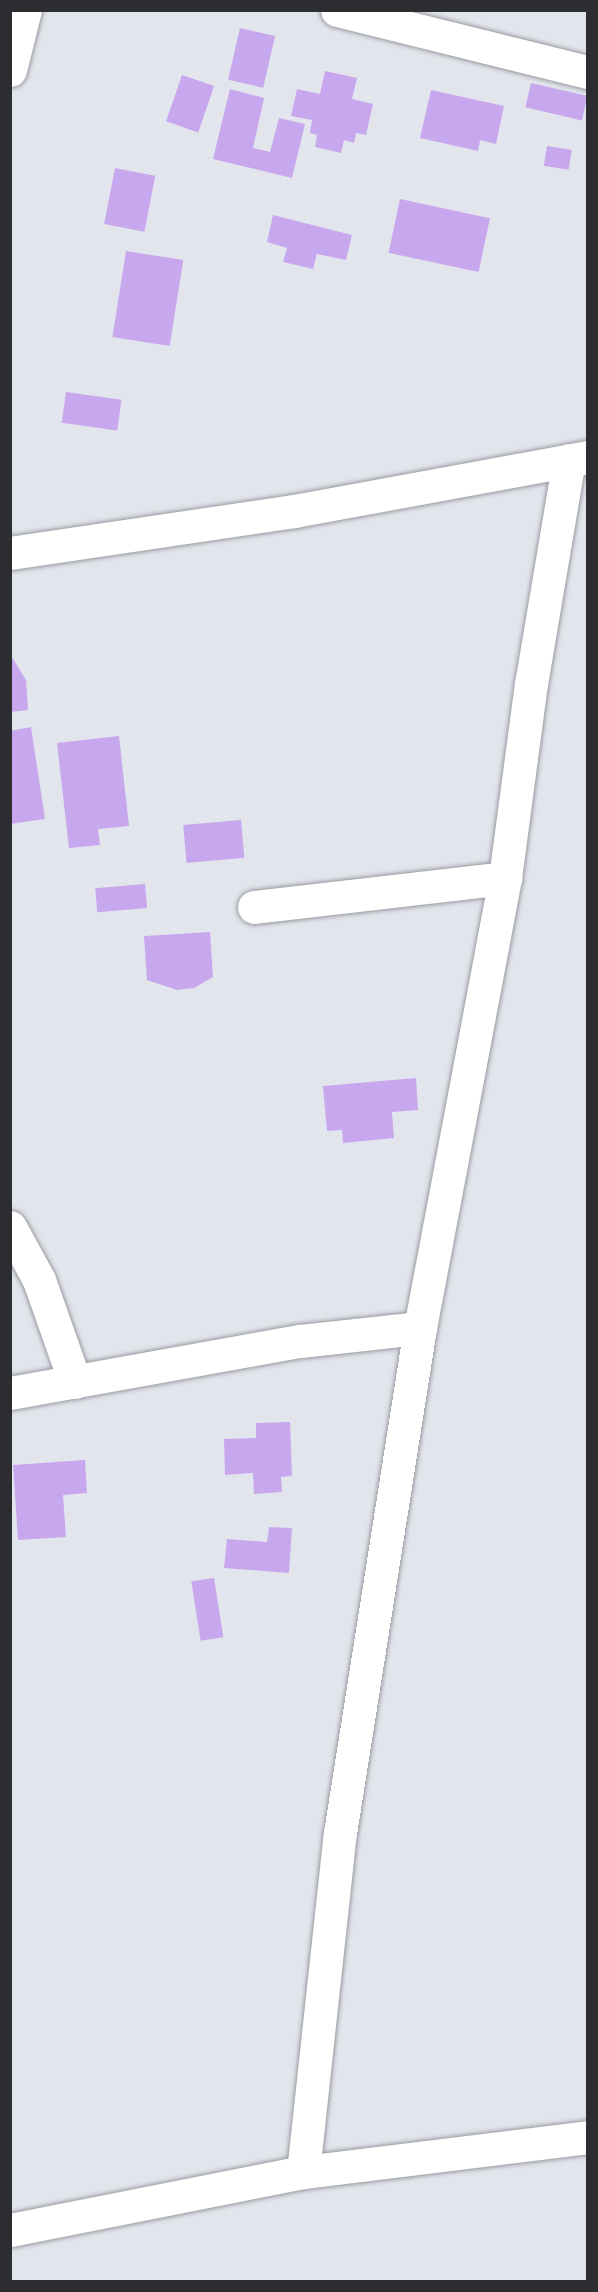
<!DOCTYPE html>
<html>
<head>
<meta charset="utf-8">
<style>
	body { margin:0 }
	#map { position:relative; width:598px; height:2292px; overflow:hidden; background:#e3e5ec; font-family:Merriweather,serif }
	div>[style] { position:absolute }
	.building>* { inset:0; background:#c7a7ee; transform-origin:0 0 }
	.roads { filter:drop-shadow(0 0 2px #999ba2) drop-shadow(0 0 2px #999ba2) }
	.minor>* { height:33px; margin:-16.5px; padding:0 16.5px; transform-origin:16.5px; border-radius:16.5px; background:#fff }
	span { translate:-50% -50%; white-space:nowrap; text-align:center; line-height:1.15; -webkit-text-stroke:5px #fff; paint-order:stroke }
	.frame { position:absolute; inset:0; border:12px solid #2c2d30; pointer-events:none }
</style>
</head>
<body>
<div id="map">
	<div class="building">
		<div style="left:240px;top:28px;width:36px;height:53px;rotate:13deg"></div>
		<div style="clip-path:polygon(325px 71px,357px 78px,352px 99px,373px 104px,366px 135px,356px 133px,354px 143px,344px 140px,341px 153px,315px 147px,317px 135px,310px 133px,312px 120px,291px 116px,297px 89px,320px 94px)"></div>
		<div style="left:182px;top:75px;width:34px;height:49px;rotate:19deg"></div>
		<div style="left:531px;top:83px;width:58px;height:25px;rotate:13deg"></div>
		<div style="clip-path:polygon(230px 89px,264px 98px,253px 148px,270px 152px,279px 118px,305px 124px,292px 178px,213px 159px)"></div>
		<div style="clip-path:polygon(431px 90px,504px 106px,496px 144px,480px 140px,478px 151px,420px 138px)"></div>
		<div style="left:547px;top:146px;width:25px;height:20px;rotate:9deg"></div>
		<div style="left:115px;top:168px;width:41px;height:57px;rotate:11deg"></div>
		<div style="left:400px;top:199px;width:92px;height:55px;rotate:12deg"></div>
		<div style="clip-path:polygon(273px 215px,352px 235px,346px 260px,317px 254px,313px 269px,283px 262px,287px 248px,267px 242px)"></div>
		<div style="left:126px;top:251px;width:58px;height:87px;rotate:9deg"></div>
		<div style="left:66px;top:392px;width:56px;height:31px;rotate:8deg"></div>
		<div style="clip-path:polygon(10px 654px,26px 680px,28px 710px,10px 712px)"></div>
		<div style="clip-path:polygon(31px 727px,45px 819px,10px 824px,10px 731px)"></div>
		<div style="clip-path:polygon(119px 736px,129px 826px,98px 829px,100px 845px,69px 848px,57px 743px)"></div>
		<div style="left:241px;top:820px;width:38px;height:58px;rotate:85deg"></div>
		<div style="left:145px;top:884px;width:24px;height:50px;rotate:85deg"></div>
		<div style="clip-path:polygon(210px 932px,213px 977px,194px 988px,177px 990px,147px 980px,144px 936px)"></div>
		<div style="clip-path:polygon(416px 1078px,418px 1110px,392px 1112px,394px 1138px,343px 1143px,342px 1130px,327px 1131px,323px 1086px)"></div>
		<div style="clip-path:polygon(290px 1422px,292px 1476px,281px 1477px,282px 1492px,254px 1494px,253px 1473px,225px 1475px,224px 1439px,256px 1438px,256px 1423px)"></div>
		<div style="clip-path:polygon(85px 1460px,87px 1493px,63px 1495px,66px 1537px,18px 1540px,13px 1465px)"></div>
		<div style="clip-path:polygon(269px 1527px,292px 1528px,289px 1573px,224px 1568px,227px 1539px,267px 1542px)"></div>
		<div style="left:214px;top:1578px;width:60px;height:23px;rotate:81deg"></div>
	</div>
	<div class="roads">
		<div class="minor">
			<div style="left:337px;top:10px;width:259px;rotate:13.9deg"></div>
			<div style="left:10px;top:70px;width:62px;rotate:-76deg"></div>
			<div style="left:10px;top:553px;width:287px;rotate:-8.4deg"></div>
			<div style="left:294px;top:511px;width:299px;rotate:-10.4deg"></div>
			<div style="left:254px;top:907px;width:253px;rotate:-6.6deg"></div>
			<div style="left:10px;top:1227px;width:60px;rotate:61.3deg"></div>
			<div style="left:39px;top:1280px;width:108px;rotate:70.6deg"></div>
			<div style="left:10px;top:1393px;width:295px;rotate:-10.2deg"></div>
			<div style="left:300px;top:1341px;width:121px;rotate:-6.2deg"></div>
			<div style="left:303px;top:2172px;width:341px;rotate:-83.8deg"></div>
			<div style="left:340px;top:1833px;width:511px;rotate:-81deg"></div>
			<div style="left:420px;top:1328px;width:458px;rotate:-79.3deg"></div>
			<div style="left:505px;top:878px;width:196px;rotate:-82.4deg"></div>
			<div style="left:531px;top:684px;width:227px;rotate:-80.4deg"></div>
			<div style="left:10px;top:2230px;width:299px;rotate:-11.2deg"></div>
			<div style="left:303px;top:2172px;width:287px;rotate:-7deg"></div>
		</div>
	</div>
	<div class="frame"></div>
</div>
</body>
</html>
